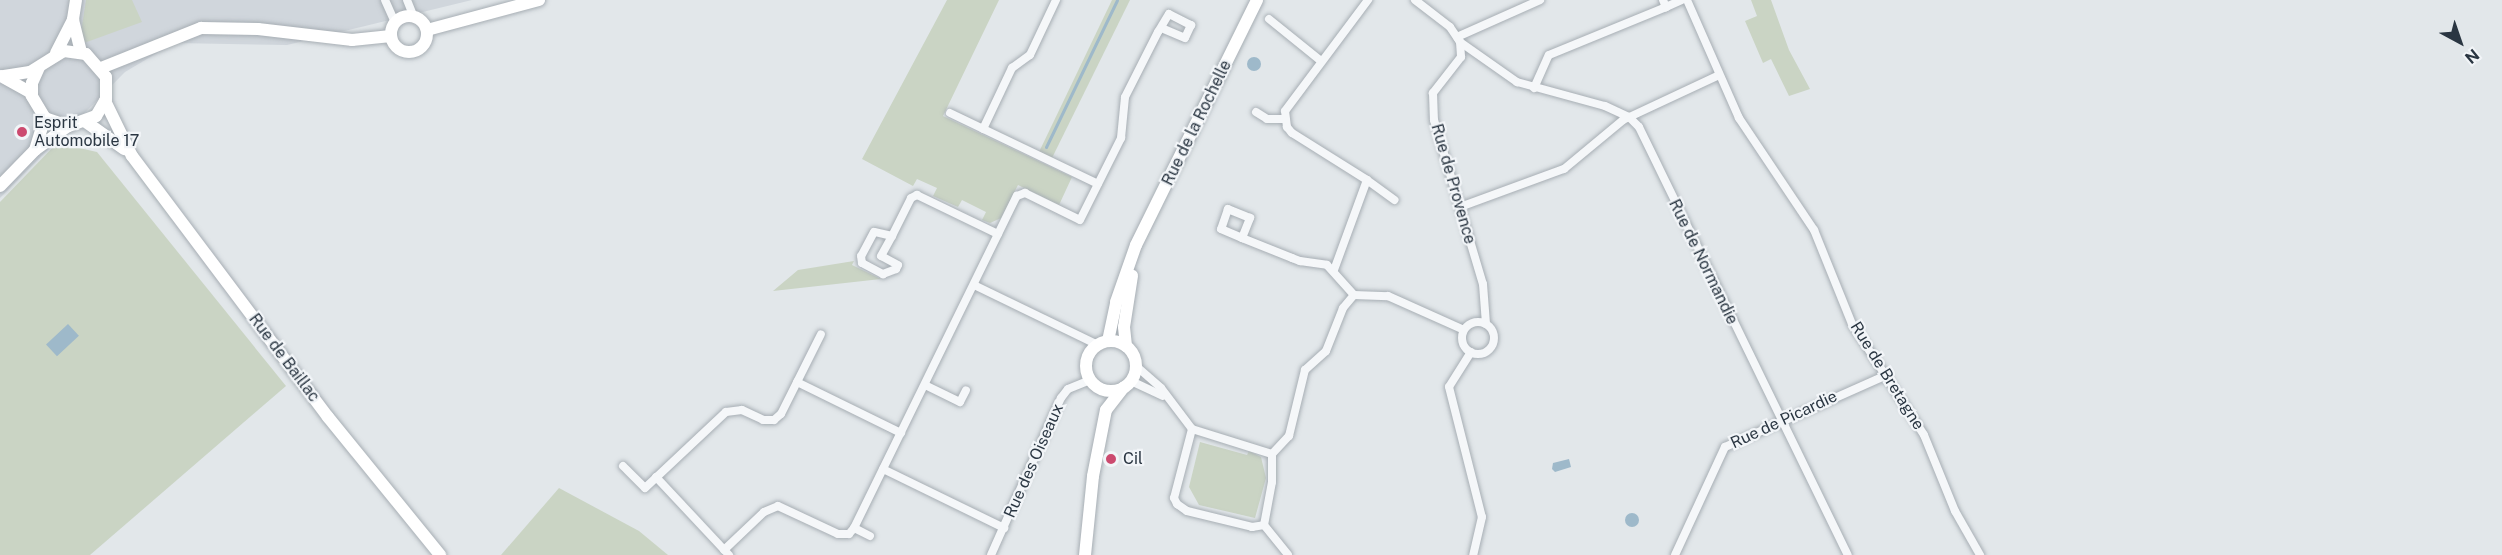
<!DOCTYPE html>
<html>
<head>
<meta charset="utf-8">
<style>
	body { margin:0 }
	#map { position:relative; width:2502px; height:555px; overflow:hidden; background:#e2e7ea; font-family:"Public Sans",sans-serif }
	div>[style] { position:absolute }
	.built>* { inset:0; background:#d0d6dc }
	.green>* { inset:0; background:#cad4c4 }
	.water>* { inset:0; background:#9eb9ca; transform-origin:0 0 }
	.round { border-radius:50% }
	.stream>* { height:3px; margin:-1.5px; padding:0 1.5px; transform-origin:1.5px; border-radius:1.5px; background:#9eb9ca }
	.roads { filter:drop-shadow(0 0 2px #a7aeb4) drop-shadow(0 0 2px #a7aeb4) }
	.street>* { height:8px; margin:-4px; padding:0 4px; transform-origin:4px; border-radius:4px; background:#f5f7f9 }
	.street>.ring { margin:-4px; padding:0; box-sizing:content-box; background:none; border:8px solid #f5f7f9; border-radius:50% }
	.secondary>* { height:12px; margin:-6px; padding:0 6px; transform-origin:6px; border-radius:6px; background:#fff }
	.secondary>.ring { margin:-6px; padding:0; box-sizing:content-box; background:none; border:12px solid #fff; border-radius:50% }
	.dots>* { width:16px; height:16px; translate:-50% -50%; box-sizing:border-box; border:3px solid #f2f5f8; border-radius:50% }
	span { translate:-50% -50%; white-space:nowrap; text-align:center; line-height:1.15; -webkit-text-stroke:4.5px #f2f5f8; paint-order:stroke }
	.poi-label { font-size:16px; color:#2a3642 }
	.left { translate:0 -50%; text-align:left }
	.street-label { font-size:16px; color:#2a3642 }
	.north { position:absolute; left:2430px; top:12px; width:60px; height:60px; -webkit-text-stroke:4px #f2f5f8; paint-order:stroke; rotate:140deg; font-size:16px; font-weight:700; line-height:24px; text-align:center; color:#2a3642 }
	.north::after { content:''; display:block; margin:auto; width:21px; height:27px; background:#2a3642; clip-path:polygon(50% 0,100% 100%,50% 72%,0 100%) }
</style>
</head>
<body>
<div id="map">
	<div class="built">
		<div style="clip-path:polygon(0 0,472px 0,287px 45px,174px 43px,125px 72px,0 198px)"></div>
	</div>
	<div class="green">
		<div style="clip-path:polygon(86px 0,132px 0,142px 22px,84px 43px,81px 32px)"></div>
		<div style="clip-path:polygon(947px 0,999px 0,943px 116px,1072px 177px,1059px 205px,1018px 185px,1001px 218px,990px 223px,982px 220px,986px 212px,962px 200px,958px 207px,933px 196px,937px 188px,917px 179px,913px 186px,862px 159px)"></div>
		<div style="clip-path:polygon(1112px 0,1130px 0,1052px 158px,1039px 152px)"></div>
		<div style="clip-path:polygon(1751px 0,1771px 0,1789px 50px,1810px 89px,1789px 96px,1771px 59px,1763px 63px,1745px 21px,1757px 16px)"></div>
		<div style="clip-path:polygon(57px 143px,97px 152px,286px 386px,90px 555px,0 555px,0 202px)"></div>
		<div style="clip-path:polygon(854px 261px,852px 265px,881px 279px,773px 291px,798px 270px)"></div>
		<div style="clip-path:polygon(1200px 442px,1247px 455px,1249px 451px,1261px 457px,1266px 478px,1255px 518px,1199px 505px,1189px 487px)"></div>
		<div style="clip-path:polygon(559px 488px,639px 531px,668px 555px,501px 555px)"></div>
	</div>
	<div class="water">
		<div class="round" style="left:1247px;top:57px;width:14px;height:14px"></div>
		<div style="left:68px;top:324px;width:16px;height:30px;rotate:47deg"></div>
		<div style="clip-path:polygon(1569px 459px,1571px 467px,1555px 472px,1552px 469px,1553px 463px)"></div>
		<div class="round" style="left:1625px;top:513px;width:14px;height:14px"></div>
	</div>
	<div class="stream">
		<div style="left:1046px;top:147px;width:163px;rotate:-64.2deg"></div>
	</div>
	<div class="roads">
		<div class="street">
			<div style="left:385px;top:0;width:24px;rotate:66deg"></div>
			<div style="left:407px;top:0;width:18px;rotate:68deg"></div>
			<div style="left:1415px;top:0;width:44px;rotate:37.6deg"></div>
			<div style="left:1450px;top:27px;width:18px;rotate:56deg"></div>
			<div style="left:1460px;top:42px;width:15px;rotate:86deg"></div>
			<div style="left:1461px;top:57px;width:46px;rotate:127.9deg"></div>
			<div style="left:1433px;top:93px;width:27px;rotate:88deg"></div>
			<div style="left:1434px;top:120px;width:171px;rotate:73.4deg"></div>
			<div style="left:1483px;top:284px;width:40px;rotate:85.7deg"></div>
			<div style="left:1663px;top:0;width:8px;rotate:67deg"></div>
			<div style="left:1666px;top:7px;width:17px;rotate:-24deg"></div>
			<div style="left:1687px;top:0;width:129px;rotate:66.2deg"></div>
			<div style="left:1739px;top:118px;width:135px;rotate:56.2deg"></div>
			<div style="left:1814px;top:230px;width:101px;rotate:68deg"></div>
			<div style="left:1852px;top:324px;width:132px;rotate:57deg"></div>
			<div style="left:1924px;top:435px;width:82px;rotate:67.8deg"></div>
			<div style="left:1955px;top:511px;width:51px;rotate:60.4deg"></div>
			<div style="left:1269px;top:19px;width:67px;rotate:38.9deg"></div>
			<div style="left:1457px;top:37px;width:91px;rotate:-24deg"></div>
			<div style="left:1460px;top:42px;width:70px;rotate:35.1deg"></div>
			<div style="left:1517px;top:82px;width:91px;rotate:15.3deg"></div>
			<div style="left:1605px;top:106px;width:26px;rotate:25deg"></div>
			<div style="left:1629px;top:117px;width:14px;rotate:45deg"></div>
			<div style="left:1639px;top:127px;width:476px;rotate:64deg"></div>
			<div style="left:1534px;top:88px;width:36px;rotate:-66deg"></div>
			<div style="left:1549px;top:55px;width:126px;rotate:-22.3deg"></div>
			<div style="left:1256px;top:112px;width:13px;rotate:32deg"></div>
			<div style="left:1267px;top:119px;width:17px"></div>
			<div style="left:950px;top:113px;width:164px;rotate:25.6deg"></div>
			<div style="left:983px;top:129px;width:68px;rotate:-64.6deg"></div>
			<div style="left:1012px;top:68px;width:22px;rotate:-36deg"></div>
			<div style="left:1030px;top:55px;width:61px;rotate:-64.7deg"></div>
			<div style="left:1367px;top:180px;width:34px;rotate:36deg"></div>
			<div style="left:1460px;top:207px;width:111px;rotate:-20.1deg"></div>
			<div style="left:1564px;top:169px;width:77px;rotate:-39.7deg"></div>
			<div style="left:1623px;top:120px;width:106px;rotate:-25.1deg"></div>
			<div style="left:892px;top:236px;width:18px;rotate:-167deg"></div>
			<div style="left:874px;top:232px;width:27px;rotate:118deg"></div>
			<div style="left:861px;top:256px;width:7px;rotate:82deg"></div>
			<div style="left:862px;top:263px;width:24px;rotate:28deg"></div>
			<div style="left:883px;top:274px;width:14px;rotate:-21deg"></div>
			<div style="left:896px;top:269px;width:4px;rotate:-63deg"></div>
			<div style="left:898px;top:265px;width:19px;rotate:-152deg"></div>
			<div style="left:881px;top:256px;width:23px;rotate:-61deg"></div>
			<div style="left:892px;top:236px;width:42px;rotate:-63.4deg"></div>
			<div style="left:911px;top:198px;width:7px;rotate:-27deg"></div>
			<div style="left:917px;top:195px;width:90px;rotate:25.7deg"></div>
			<div style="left:1242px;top:238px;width:22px;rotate:-68deg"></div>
			<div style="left:1250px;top:218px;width:24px;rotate:-158deg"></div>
			<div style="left:1228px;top:209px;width:21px;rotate:109deg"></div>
			<div style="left:1221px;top:229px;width:23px;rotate:23deg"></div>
			<div style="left:1242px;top:238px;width:54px;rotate:21.8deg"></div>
			<div style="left:1292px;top:258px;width:9px;rotate:21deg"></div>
			<div style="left:1300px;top:261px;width:27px;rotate:8deg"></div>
			<div style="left:1327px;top:265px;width:40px;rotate:48deg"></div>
			<div style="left:1334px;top:270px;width:96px;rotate:-69.9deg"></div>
			<div style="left:1367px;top:180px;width:89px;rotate:-147.9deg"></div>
			<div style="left:1292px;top:133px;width:8px;rotate:-130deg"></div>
			<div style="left:1287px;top:127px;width:16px;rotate:-97deg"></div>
			<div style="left:1285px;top:111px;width:139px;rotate:-53.2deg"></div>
			<div style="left:974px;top:285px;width:138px;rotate:25.8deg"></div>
			<div class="ring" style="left:1462px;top:322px;width:24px;height:24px"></div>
			<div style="left:1471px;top:352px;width:41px;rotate:122.2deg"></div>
			<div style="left:1449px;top:387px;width:134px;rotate:75.8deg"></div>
			<div style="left:1482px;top:517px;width:39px;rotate:103deg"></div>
			<div style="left:1136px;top:366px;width:33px;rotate:41deg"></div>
			<div style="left:1161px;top:388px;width:51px;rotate:52.9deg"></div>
			<div style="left:1192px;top:429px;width:71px;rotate:104.6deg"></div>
			<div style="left:1174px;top:498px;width:7px;rotate:63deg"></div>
			<div style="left:1177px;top:504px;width:12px;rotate:35deg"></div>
			<div style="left:1187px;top:511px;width:67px;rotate:13.8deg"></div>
			<div style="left:1252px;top:527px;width:12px;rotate:-9deg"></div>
			<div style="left:1264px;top:525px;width:38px;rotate:51deg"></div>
			<div style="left:1131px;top:381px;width:35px;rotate:25deg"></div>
			<div style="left:797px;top:382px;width:116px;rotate:26.1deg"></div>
			<div style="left:925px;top:385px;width:39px;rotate:26deg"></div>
			<div style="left:960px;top:402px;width:13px;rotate:-63deg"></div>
			<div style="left:1192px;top:429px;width:84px;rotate:17.4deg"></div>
			<div style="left:1272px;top:454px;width:28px;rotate:90deg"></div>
			<div style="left:1272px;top:482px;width:44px;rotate:100.5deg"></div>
			<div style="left:1272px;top:454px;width:25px;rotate:-47deg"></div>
			<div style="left:1289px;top:436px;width:68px;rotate:-76.4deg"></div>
			<div style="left:1305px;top:370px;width:28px;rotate:-42deg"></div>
			<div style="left:1326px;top:351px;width:46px;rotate:-68.4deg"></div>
			<div style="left:1343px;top:308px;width:17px;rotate:-50deg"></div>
			<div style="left:1354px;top:295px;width:34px;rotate:2deg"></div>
			<div style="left:1388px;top:296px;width:83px;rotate:24.1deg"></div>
			<div style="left:623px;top:466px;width:31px;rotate:45deg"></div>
			<div style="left:645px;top:488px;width:111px;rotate:-43.2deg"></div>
			<div style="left:726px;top:412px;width:16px;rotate:-7deg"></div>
			<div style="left:742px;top:410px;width:23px;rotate:25deg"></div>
			<div style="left:763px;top:420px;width:11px"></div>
			<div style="left:774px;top:420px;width:9px;rotate:-41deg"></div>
			<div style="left:781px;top:414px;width:89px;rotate:-63.4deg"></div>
			<div style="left:883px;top:469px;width:135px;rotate:26deg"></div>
			<div style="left:656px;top:477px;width:107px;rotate:46.9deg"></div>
			<div style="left:870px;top:536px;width:18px;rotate:-153deg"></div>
			<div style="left:854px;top:528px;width:370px;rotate:-63.9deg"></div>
			<div style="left:1017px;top:196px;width:9px;rotate:-21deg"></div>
			<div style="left:1025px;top:193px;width:61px;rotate:26.1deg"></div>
			<div style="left:1080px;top:220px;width:92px;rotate:-63.4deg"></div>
			<div style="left:1121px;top:138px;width:41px;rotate:-84.4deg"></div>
			<div style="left:1125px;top:97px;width:73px;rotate:-63.1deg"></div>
			<div style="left:1158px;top:32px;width:21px;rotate:-59deg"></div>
			<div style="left:1169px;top:14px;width:25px;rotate:27deg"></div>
			<div style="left:1191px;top:25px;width:14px;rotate:115deg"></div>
			<div style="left:1185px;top:38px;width:25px;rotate:-157deg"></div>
			<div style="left:724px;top:550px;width:55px;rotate:-43.5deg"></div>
			<div style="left:764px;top:512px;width:15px;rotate:-23deg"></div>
			<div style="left:778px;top:506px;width:66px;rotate:25deg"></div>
			<div style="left:838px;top:534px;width:11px"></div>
			<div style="left:849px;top:534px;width:8px;rotate:-50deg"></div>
			<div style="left:991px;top:555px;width:172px;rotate:-66deg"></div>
			<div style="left:1061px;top:398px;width:11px;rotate:-52deg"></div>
			<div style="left:1068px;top:389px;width:24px;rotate:-22deg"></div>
			<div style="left:1675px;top:555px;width:119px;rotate:-65.2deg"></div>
			<div style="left:1725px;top:447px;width:177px;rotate:-24deg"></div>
		</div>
		<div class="secondary">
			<div class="ring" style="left:391px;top:16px;width:24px;height:24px"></div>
			<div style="left:73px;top:20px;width:34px;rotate:76deg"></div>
			<div style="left:427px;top:30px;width:116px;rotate:-15deg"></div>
			<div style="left:56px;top:53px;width:38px;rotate:-63deg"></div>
			<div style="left:73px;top:19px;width:19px;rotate:-81deg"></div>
			<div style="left:101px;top:68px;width:108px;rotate:-21.8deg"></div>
			<div style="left:201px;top:28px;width:57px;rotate:1deg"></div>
			<div style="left:258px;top:29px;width:95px;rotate:6.7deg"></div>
			<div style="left:352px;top:40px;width:39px;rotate:-6deg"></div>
			<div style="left:1px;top:76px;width:35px;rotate:29deg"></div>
			<div style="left:4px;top:76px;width:26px;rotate:-9deg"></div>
			<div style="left:30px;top:72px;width:40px;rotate:-32deg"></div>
			<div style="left:64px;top:51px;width:22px;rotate:8deg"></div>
			<div style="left:86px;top:54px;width:30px;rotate:49deg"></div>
			<div style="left:106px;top:77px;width:22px;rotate:90deg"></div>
			<div style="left:106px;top:99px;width:20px;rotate:120deg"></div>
			<div style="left:96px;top:116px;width:30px;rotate:160deg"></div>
			<div style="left:68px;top:126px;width:24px;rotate:-161deg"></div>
			<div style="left:45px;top:118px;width:26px;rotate:-121deg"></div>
			<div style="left:32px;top:96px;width:13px;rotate:-90deg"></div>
			<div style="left:32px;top:83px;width:17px;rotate:-66deg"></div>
			<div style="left:105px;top:101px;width:61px;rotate:63.9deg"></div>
			<div style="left:132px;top:156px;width:326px;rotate:53.1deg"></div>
			<div style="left:328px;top:417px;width:178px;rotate:50.9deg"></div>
			<div style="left:86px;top:122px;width:47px;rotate:35.4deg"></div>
			<div style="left:35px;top:150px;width:34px;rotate:-73deg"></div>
			<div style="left:0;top:186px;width:50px;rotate:-45.8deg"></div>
			<div style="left:35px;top:150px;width:41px;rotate:-36deg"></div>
			<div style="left:1108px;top:341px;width:40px;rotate:-78deg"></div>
			<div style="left:1116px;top:302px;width:60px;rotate:-70.7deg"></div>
			<div style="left:1136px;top:245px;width:273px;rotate:-63.7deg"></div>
			<div class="ring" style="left:1086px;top:341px;width:38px;height:38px"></div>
			<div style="left:1126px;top:346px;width:19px;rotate:-96deg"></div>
			<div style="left:1124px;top:327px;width:52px;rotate:-81.1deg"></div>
			<div style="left:1085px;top:555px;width:79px;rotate:-84.2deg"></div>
			<div style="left:1093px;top:476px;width:67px;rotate:-78.9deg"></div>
			<div style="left:1106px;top:410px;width:29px;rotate:-52deg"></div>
		</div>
	</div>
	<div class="dots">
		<div style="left:22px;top:132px;background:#cc4a6f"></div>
		<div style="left:1111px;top:459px;background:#cc4a6f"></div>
	</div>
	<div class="poi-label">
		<span class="left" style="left:34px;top:132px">Esprit<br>Automobile 17</span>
		<span class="left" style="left:1123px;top:459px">Cil</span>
	</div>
	<div class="street-label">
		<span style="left:1197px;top:123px;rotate:-64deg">Rue de la Rochelle</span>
		<span style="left:1453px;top:184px;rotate:74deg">Rue de Provence</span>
		<span style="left:1703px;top:262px;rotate:64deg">Rue de Normandie</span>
		<span style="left:284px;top:358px;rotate:53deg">Rue de Baillac</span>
		<span style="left:1887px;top:376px;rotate:58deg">Rue de Bretagne</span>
		<span style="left:1784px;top:420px;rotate:-25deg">Rue de Picardie</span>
		<span style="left:1034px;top:461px;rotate:-66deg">Rue des Oiseaux</span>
	</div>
	<div class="north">N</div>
</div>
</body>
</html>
